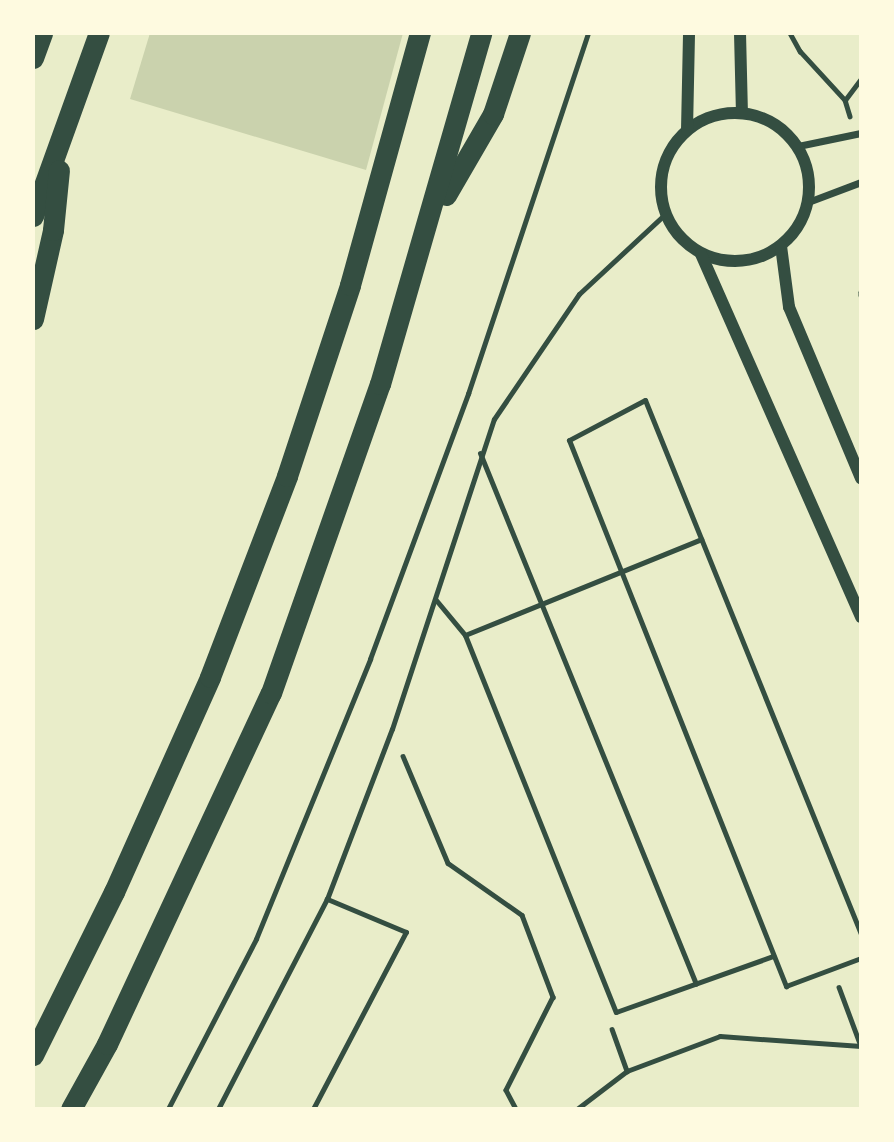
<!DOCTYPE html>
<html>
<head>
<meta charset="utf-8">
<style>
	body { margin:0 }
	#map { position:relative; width:894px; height:1142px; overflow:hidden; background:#e9edc9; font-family:Figtree,sans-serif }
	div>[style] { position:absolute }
	.green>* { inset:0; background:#cad2ad }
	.path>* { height:4.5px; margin:-2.25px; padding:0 2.25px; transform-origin:2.25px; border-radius:2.25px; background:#344e41 }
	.service>* { height:5px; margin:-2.5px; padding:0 2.5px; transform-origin:2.5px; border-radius:2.5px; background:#344e41 }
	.minor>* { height:7px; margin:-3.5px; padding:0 3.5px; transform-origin:3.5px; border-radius:3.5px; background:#344e41 }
	.tertiary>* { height:12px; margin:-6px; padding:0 6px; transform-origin:6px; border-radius:6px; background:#344e41 }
	.tertiary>.ring { margin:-6px; padding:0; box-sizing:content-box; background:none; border:12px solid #344e41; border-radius:50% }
	.motorway>* { height:21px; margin:-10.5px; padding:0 10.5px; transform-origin:10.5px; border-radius:10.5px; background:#344e41 }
	span { translate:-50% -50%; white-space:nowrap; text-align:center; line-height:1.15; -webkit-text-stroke:5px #fefae0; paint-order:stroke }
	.frame { position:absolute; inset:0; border:35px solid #fefae0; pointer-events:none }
</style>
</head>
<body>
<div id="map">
	<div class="green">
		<div style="clip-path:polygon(150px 33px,403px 33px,366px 170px,130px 99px)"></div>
	</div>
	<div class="path">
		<div style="left:790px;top:33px;width:21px;rotate:61deg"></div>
		<div style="left:800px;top:51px;width:67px;rotate:47.4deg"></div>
		<div style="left:845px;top:100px;width:17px;rotate:73deg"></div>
		<div style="left:845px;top:100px;width:26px;rotate:-53deg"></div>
		<div style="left:861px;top:292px;width:3px;rotate:90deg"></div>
		<div style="left:403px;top:756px;width:116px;rotate:67.2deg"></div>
		<div style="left:448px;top:863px;width:90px;rotate:35.1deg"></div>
		<div style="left:522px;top:915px;width:88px;rotate:69.3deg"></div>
		<div style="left:553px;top:997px;width:104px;rotate:116.8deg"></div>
		<div style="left:506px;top:1090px;width:21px;rotate:62deg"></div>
		<div style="left:839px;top:987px;width:63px;rotate:69.6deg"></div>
		<div style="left:612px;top:1029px;width:45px;rotate:70.3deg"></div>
		<div style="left:168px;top:1109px;width:191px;rotate:-62.6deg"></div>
		<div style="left:256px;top:939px;width:302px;rotate:-67.8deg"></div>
		<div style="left:370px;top:659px;width:283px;rotate:-69.7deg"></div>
		<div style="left:468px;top:394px;width:380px;rotate:-71.6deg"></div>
		<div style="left:577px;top:1109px;width:63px;rotate:-37.2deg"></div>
		<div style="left:627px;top:1071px;width:99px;rotate:-20.6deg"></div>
		<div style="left:720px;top:1036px;width:141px;rotate:4.1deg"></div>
	</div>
	<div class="service">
		<div style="left:480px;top:453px;width:573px;rotate:67.86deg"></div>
		<div style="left:436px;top:600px;width:45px;rotate:50.4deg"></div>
		<div style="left:465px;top:635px;width:406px;rotate:68.2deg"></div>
		<div style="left:616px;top:1012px;width:167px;rotate:-19.6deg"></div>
		<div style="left:465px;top:635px;width:255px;rotate:-22.1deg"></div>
		<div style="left:861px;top:934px;width:576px;rotate:-112.02deg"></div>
		<div style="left:645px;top:400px;width:86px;rotate:152.2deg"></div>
		<div style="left:569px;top:440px;width:588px;rotate:68.33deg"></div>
		<div style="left:786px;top:986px;width:80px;rotate:-20.5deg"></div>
		<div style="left:218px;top:1109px;width:237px;rotate:-62.6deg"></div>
		<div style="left:327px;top:899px;width:182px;rotate:-69.1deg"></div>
		<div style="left:392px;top:729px;width:326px;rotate:-71.8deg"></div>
		<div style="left:494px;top:419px;width:151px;rotate:-55.8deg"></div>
		<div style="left:579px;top:294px;width:117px;rotate:-42.9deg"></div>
		<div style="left:313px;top:1109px;width:200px;rotate:-62.3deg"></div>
		<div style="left:406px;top:932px;width:86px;rotate:-157.3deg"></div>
	</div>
	<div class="minor">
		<div style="left:798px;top:146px;width:64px;rotate:-11.7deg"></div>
		<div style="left:808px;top:202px;width:57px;rotate:-20.7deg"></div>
	</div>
	<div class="tertiary">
		<div style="left:740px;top:33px;width:80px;rotate:88.6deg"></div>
		<div class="ring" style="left:661px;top:113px;width:136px;height:136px"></div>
		<div style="left:687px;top:130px;width:97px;rotate:-88.8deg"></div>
		<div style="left:781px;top:246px;width:62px;rotate:82.5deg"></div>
		<div style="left:789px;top:307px;width:186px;rotate:67.2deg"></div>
		<div style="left:701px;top:254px;width:397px;rotate:66.2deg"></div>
	</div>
	<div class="motorway">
		<div style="left:33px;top:58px;width:27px;rotate:-70deg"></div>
		<div style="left:446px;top:195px;width:94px;rotate:-59.9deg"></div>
		<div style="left:493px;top:114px;width:85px;rotate:-71.6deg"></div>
		<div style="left:33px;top:216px;width:195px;rotate:-70.2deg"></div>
		<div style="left:33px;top:319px;width:91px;rotate:-77.3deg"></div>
		<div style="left:53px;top:230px;width:60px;rotate:-84.3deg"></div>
		<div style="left:33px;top:1055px;width:182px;rotate:-63.6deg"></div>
		<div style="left:114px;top:892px;width:235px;rotate:-65.9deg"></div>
		<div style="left:210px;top:677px;width:215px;rotate:-69deg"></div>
		<div style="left:287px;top:476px;width:201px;rotate:-71.7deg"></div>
		<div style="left:350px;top:285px;width:262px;rotate:-74.5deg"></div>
		<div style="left:71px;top:1109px;width:74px;rotate:-61deg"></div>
		<div style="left:107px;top:1044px;width:387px;rotate:-65deg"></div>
		<div style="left:271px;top:693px;width:328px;rotate:-70.6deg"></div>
		<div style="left:380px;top:384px;width:365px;rotate:-73.9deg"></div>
	</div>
	<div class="frame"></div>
</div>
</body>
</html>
